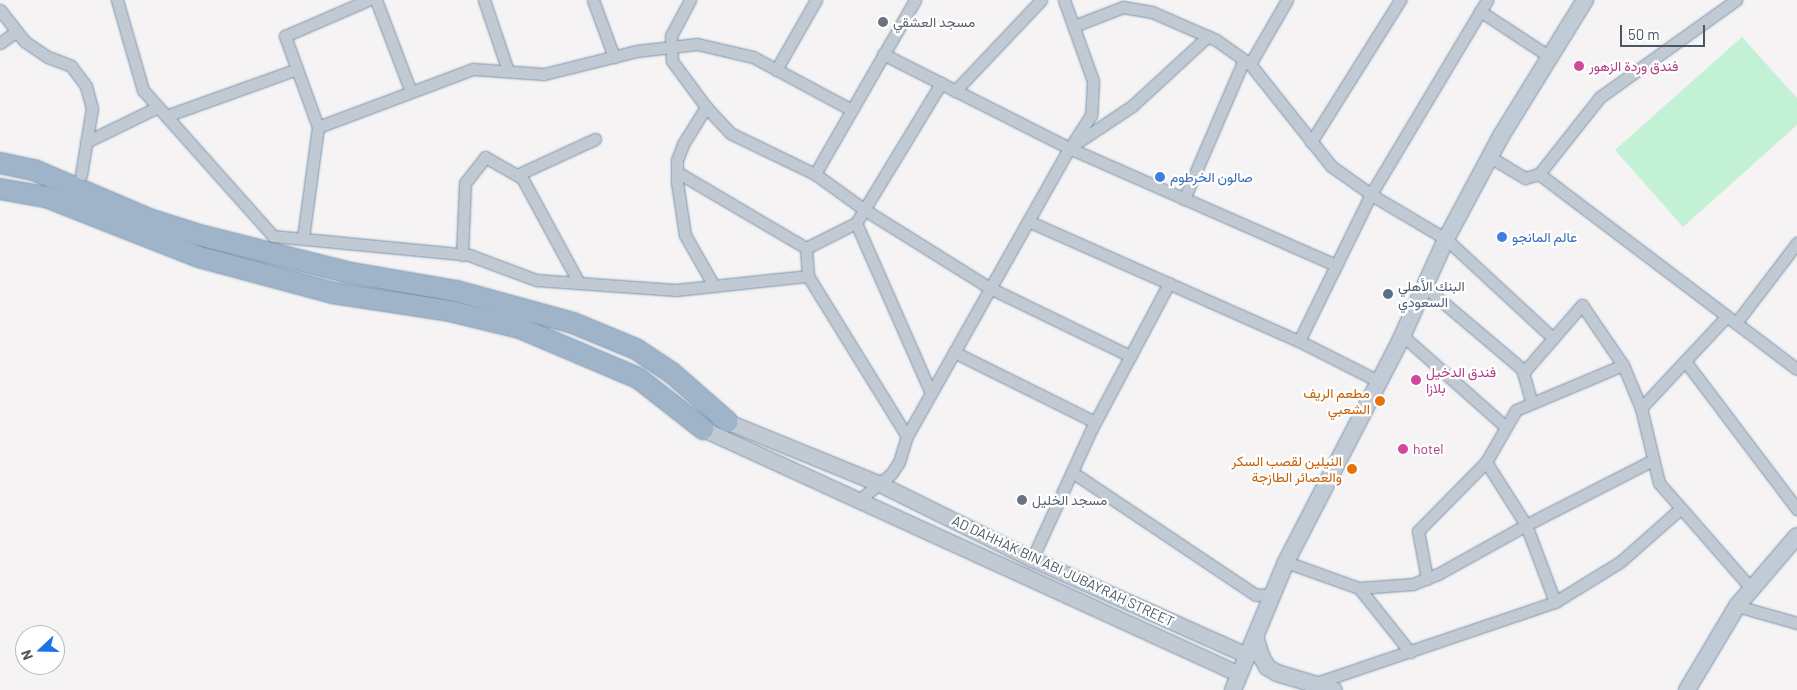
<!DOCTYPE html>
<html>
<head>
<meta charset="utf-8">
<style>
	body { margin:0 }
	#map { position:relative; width:1797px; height:690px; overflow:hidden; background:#f5f3f3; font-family:Barlow,Vazirmatn,sans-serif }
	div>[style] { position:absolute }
	.green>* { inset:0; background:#c3f1d5 }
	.roads { filter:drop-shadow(0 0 1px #7690ad) drop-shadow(0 0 1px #7690ad) }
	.minor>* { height:11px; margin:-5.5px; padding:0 5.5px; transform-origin:5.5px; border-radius:5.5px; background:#c1cad2 }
	.tertiary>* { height:15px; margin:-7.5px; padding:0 7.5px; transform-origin:7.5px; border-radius:7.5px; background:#c1cad2 }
	.secondary>* { height:16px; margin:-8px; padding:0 8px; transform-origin:8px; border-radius:8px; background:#c1cbd6 }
	.trunk>* { height:20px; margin:-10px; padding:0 10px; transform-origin:10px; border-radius:10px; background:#9fb4c9 }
	.dots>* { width:14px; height:14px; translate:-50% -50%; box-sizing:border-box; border:2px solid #fff; border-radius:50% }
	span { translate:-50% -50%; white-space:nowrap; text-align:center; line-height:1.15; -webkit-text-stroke:4.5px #fff; paint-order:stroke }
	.worship-label { font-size:14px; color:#5b616d }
	.left { translate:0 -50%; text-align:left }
	.hotel-label { font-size:14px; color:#b23c85 }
	.shop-label { font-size:14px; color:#366cbe }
	.service-label { font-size:14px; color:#4e5e75 }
	.food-label { font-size:14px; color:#c56008 }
	.right { translate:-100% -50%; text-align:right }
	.street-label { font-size:14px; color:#4a5661 }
	.north { position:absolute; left:15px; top:625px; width:50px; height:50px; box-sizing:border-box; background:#fff; border:1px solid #b7bbc0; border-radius:50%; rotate:249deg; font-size:14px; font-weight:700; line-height:20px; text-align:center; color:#4a5661 }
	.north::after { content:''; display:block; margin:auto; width:18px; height:22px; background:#1a73e8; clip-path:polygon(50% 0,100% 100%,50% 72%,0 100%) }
	.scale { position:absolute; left:1620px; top:25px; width:85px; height:22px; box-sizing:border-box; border:2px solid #4a5661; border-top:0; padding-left:6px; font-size:15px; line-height:18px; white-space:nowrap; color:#4a5661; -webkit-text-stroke:4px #fff; paint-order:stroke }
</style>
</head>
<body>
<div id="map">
	<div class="green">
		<div style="clip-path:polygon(1742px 37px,1797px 98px,1797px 125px,1683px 227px,1615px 150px)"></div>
	</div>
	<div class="roads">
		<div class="minor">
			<div style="left:117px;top:0;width:94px;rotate:73.9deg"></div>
			<div style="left:143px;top:90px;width:195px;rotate:48.3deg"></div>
			<div style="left:273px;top:236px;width:197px;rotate:5.5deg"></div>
			<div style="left:469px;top:255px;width:72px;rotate:20.5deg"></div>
			<div style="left:536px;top:280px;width:140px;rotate:4.1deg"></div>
			<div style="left:676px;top:290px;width:133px;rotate:-6.1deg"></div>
			<div style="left:376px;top:0;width:98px;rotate:69.2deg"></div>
			<div style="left:484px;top:0;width:75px;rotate:71.3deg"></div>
			<div style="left:593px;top:0;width:61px;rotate:69.8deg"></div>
			<div style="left:690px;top:0;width:40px;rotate:118deg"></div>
			<div style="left:671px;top:35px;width:26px;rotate:88deg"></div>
			<div style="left:672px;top:61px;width:57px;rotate:53.5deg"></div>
			<div style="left:1064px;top:0;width:86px;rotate:70.3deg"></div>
			<div style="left:1093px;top:81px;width:34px;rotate:93deg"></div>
			<div style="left:1091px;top:115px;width:33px;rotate:123deg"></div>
			<div style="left:0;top:10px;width:39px;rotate:52deg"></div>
			<div style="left:24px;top:41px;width:29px;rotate:34deg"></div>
			<div style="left:48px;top:57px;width:25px;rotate:21deg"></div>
			<div style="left:71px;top:66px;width:25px;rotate:53deg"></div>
			<div style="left:86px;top:86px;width:23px;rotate:75deg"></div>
			<div style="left:92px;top:108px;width:68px;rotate:99.3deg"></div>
			<div style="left:1480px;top:11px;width:84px;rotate:33.3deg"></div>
			<div style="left:1074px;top:26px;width:53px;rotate:-21.2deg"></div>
			<div style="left:1123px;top:7px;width:29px;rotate:10deg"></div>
			<div style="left:1152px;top:12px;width:70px;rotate:23.6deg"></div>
			<div style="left:1216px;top:40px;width:42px;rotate:35.2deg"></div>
			<div style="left:1250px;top:64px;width:130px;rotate:51.5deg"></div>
			<div style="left:1331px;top:166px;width:54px;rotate:35.2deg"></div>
			<div style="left:1375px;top:197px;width:82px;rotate:30.6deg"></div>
			<div style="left:1446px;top:239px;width:146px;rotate:42.8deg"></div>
			<div style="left:0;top:43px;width:19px;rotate:-35deg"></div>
			<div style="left:883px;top:54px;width:208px;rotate:26.8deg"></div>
			<div style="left:1069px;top:148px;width:292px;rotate:23.7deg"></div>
			<div style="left:1250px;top:64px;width:74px;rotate:-60deg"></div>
			<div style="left:776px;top:70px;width:81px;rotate:-60.3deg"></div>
			<div style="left:955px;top:91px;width:125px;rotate:-46.6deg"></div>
			<div style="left:166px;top:116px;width:139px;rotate:-19.7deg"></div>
			<div style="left:318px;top:127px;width:165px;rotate:-20.5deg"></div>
			<div style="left:473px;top:69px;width:71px;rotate:4deg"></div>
			<div style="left:544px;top:74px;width:96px;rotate:-13.9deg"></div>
			<div style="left:637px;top:51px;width:60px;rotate:-6.7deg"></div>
			<div style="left:697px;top:44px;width:57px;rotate:13.1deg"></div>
			<div style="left:753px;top:57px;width:112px;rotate:28.2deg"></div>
			<div style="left:86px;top:142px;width:80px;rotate:-25.9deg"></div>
			<div style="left:1311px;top:142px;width:168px;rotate:-57.9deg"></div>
			<div style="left:1490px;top:157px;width:41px;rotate:31deg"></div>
			<div style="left:1525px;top:178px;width:15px;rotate:-16deg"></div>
			<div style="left:1539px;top:174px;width:323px;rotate:37.1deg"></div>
			<div style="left:677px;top:172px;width:150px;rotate:30.5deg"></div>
			<div style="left:806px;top:248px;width:56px;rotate:-26.6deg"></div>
			<div style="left:856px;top:223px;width:164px;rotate:-58.7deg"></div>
			<div style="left:815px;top:174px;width:201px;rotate:-60.1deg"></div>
			<div style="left:1539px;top:174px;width:98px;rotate:-51.6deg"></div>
			<div style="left:1600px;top:97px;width:167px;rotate:-35.5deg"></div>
			<div style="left:517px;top:175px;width:86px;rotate:-24.8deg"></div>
			<div style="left:1184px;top:199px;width:151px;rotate:-66.7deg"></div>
			<div style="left:1028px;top:221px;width:296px;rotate:23.9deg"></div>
			<div style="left:1299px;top:341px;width:91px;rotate:26.8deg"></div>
			<div style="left:856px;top:223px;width:186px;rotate:66.2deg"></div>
			<div style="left:303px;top:238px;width:112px;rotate:-82.3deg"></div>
			<div style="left:318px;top:127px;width:97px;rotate:-109.9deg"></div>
			<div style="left:285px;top:36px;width:90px;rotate:-23.4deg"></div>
			<div style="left:806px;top:248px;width:28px;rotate:86deg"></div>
			<div style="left:808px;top:276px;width:188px;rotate:58.3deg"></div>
			<div style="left:462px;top:255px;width:72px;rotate:-87.6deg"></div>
			<div style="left:465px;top:183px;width:33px;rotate:-52deg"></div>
			<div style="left:485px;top:157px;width:43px;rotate:29.6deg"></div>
			<div style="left:522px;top:178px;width:119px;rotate:61.5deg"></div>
			<div style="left:714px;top:286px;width:59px;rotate:-119.6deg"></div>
			<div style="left:685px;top:235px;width:54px;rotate:-98.6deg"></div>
			<div style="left:677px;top:182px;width:22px;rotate:-90deg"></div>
			<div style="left:677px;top:160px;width:17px;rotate:-69deg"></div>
			<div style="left:683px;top:144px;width:44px;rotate:-58.1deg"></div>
			<div style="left:706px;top:107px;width:35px;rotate:47deg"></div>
			<div style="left:730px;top:133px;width:94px;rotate:25.8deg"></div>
			<div style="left:815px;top:174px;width:62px;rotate:35.8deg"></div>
			<div style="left:865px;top:210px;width:147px;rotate:32deg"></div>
			<div style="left:990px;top:288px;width:156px;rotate:25.9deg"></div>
			<div style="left:1425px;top:287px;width:127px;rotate:40.2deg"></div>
			<div style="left:1522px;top:369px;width:35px;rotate:74deg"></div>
			<div style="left:1727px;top:316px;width:126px;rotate:133.1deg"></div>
			<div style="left:1641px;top:408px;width:77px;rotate:76.5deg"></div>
			<div style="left:1659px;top:483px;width:140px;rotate:48.8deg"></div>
			<div style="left:1736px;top:323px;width:101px;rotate:-52.7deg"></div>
			<div style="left:1403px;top:336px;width:137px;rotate:41.5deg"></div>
			<div style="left:1299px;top:341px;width:164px;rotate:-63.9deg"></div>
			<div style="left:1371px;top:194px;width:226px;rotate:-59.1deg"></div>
			<div style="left:954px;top:352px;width:157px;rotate:26.4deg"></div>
			<div style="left:1685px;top:361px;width:186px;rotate:52.9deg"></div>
			<div style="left:1523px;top:373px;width:90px;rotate:-49.1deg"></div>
			<div style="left:1582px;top:305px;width:73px;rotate:55.7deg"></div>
			<div style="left:1623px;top:365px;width:47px;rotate:67.3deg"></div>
			<div style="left:1072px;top:472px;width:221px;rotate:33.8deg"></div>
			<div style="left:1256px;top:595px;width:17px;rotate:-3deg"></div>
			<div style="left:859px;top:500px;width:41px;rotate:-39.1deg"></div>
			<div style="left:891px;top:474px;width:14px;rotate:-56deg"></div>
			<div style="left:899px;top:462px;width:27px;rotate:-73deg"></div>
			<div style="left:907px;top:436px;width:330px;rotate:-60.6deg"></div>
			<div style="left:1069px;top:148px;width:76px;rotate:-33.7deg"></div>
			<div style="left:1132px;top:106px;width:103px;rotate:-42.6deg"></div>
			<div style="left:1032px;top:559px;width:144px;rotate:-65.4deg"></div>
			<div style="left:1092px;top:428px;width:164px;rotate:-62deg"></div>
			<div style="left:1286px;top:562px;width:77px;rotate:19.6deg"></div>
			<div style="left:1359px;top:588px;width:82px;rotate:51.4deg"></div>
			<div style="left:1427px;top:579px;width:49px;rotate:-100.6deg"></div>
			<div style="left:1418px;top:531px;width:97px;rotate:-45.4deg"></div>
			<div style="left:1359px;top:588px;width:54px;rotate:-4.2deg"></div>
			<div style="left:1413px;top:584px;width:27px;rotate:-22deg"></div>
			<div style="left:1438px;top:574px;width:101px;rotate:-29.1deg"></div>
			<div style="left:1526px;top:525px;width:143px;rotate:-27.1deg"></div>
			<div style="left:1555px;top:602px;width:82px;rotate:-110.6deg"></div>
			<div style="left:1526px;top:525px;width:75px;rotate:-122.4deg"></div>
			<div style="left:1486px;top:462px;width:60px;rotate:-60deg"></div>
			<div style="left:1516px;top:410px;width:116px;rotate:-22.8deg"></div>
			<div style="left:1737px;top:606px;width:62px;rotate:15.8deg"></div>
			<div style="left:1313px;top:684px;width:256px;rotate:-18.7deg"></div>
			<div style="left:1555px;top:602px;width:76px;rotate:-31.6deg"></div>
			<div style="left:1620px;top:562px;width:81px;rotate:-41.5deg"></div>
		</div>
		<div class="tertiary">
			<div style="left:728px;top:422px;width:164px;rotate:22.2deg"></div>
			<div style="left:880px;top:484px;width:169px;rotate:26.3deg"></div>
			<div style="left:1032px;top:559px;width:235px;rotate:24.1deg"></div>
			<div style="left:703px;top:429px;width:589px;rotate:24.56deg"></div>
		</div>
		<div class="secondary">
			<div style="left:1255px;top:637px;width:20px;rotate:72deg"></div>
			<div style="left:1261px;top:656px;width:13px;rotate:61deg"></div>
			<div style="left:1267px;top:667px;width:12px;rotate:31deg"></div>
			<div style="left:1277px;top:673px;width:59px;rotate:16.6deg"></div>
			<div style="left:1233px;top:690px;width:139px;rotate:-67.5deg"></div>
			<div style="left:1286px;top:562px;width:249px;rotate:-62.7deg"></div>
			<div style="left:1400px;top:341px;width:112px;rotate:-65.7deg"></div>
			<div style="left:1446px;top:239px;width:117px;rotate:-61.9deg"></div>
			<div style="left:1501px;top:136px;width:160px;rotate:-58.3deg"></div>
			<div style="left:1687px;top:690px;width:98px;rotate:-59.2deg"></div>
			<div style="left:1737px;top:606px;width:92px;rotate:-49.4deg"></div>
		</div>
		<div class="trunk">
			<div style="left:0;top:163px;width:35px;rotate:12deg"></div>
			<div style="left:34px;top:170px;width:125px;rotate:23.1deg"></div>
			<div style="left:149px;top:219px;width:52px;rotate:17.7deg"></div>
			<div style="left:199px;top:235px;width:152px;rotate:14.1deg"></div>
			<div style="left:346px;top:272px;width:112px;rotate:9.8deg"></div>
			<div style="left:456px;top:291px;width:121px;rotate:15.3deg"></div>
			<div style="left:573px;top:323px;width:68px;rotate:22.4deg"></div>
			<div style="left:636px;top:349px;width:43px;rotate:33.7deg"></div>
			<div style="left:672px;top:373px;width:74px;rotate:41.2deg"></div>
			<div style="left:0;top:189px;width:47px;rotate:9.9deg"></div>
			<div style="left:46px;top:197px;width:164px;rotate:21.4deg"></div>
			<div style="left:199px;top:257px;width:139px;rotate:15deg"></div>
			<div style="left:333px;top:293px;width:118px;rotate:8.7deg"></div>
			<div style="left:450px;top:311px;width:72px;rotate:13.7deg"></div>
			<div style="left:520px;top:328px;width:128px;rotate:23deg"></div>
			<div style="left:638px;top:378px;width:83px;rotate:38.1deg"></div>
		</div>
	</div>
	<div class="dots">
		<div style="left:883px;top:22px;background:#6b7280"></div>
		<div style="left:1579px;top:66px;background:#d1479c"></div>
		<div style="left:1160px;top:177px;background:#3f7fe0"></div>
		<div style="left:1502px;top:237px;background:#3f7fe0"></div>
		<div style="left:1388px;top:294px;background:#5c6f8a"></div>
		<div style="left:1416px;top:380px;background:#d1479c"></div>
		<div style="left:1380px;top:401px;background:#e8710a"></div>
		<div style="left:1403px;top:449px;background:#d1479c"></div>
		<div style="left:1352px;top:469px;background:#e8710a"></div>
		<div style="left:1022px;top:500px;background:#6b7280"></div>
	</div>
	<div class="worship-label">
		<span class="left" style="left:893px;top:22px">مسجد العشقي</span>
		<span class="left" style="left:1032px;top:500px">مسجد الخليل</span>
	</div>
	<div class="hotel-label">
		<span class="left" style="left:1589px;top:66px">فندق وردة الزهور</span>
		<span class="left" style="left:1426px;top:380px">فندق الدخيل<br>بلازا</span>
		<span class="left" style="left:1413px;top:449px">hotel</span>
	</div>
	<div class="shop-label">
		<span class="left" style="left:1170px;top:177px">صالون الخرطوم</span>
		<span class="left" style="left:1512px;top:237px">عالم المانجو</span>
	</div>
	<div class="service-label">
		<span class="left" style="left:1398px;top:294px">البنك الأهلي<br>السعودي</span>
	</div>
	<div class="food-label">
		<span class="right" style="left:1370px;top:401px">مطعم الريف<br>الشعبي</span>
		<span class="right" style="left:1342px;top:469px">النيلين لقصب السكر<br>والعصائر الطازجة</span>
	</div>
	<div class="street-label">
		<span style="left:1063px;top:571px;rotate:25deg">AD DAHHAK BIN ABI JUBAYRAH STREET</span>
	</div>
	<div class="north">N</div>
	<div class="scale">50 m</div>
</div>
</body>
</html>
